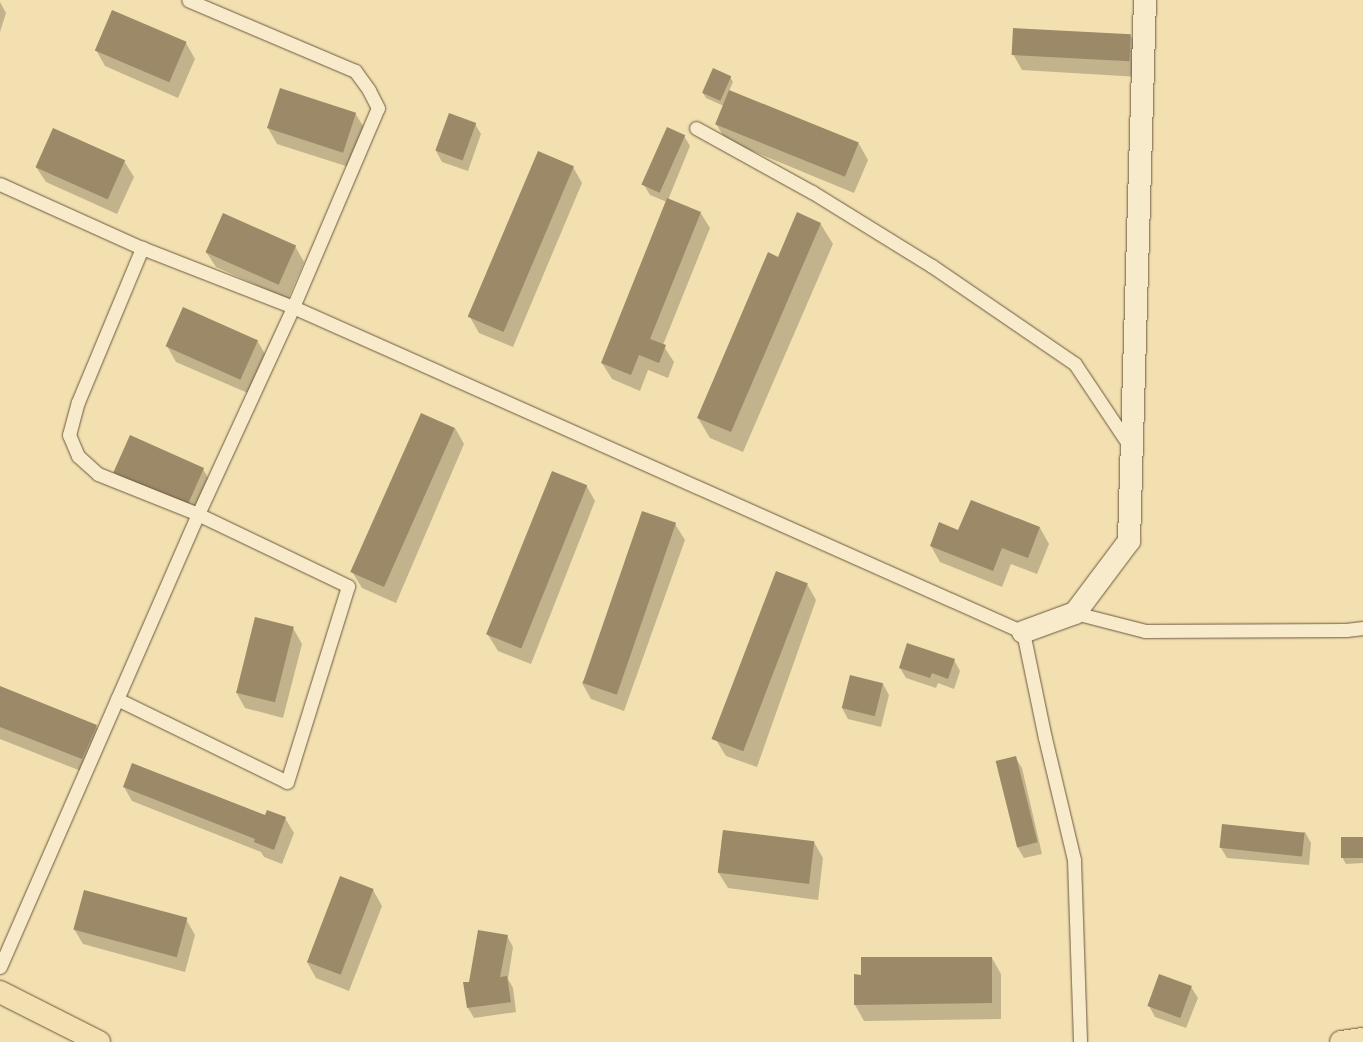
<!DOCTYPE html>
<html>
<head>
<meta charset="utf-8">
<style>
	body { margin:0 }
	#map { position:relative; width:1363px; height:1042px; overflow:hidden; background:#f3e0b0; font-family:"Sorts Mill Goudy",serif }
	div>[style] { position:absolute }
	.shadow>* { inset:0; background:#0003 }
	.building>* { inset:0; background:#9c8968; transform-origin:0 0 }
	.roads { filter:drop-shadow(0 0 1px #6b5840) drop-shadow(0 0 1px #6b5840) }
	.lane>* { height:13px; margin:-6.5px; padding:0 6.5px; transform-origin:6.5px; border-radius:6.5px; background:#f7ebcc }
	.street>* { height:22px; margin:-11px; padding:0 11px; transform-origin:11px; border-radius:11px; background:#f7ebcc }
	.primary>* { height:22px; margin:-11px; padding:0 11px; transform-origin:11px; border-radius:11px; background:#f3e0b0 }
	span { translate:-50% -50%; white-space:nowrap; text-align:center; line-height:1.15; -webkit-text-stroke:4px #f7ebcc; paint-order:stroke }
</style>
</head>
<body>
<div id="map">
	<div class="shadow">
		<div style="clip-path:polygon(0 2px,6px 13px,0 32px)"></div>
		<div style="clip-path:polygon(112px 11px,186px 43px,195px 59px,178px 98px,105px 66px,96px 50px)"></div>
		<div style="clip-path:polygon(1131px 36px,1140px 52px,1139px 77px,1022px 70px,1013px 54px)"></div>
		<div style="clip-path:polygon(730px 77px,733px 82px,729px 91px,859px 144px,868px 160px,854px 193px,726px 140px,716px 124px,724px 106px,706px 98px,703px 93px)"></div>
		<div style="clip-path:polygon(355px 113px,365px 129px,352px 168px,277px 144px,268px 128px)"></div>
		<div style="clip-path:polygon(475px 124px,481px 134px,468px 171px,442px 162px,436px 151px)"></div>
		<div style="clip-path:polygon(684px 136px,690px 146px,668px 200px,700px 212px,710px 228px,663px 345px,674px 362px,668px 378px,648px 370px,640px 391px,612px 379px,602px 363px,667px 202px,650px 195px,644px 185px)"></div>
		<div style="clip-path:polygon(124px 161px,134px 177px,117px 214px,46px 182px,36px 167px)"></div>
		<div style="clip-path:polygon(573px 167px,582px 183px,513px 347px,479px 333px,470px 317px)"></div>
		<div style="clip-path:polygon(820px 223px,833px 244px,743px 452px,710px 438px,698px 418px,778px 258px)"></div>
		<div style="clip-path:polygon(295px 246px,304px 262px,288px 299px,216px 267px,206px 252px)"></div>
		<div style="clip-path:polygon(257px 340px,266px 356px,250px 394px,176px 362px,167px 346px)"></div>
		<div style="clip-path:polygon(455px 428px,464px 444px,396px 603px,362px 588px,353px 573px)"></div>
		<div style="clip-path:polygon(203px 469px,212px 485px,197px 517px,124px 487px,115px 472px)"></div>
		<div style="clip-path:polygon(586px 485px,595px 501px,531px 664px,498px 651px,488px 635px)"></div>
		<div style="clip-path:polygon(971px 501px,1040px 528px,1049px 544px,1037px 574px,1011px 564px,1002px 587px,940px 562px,931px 546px,959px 531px)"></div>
		<div style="clip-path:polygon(675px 524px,685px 540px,624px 711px,591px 699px,582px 683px)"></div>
		<div style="clip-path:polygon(807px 584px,816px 600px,757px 767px,726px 756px,716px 740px)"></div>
		<div style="clip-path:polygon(293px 628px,302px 644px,283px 718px,245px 708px,236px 692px)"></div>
		<div style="clip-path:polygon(954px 660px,960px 671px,954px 689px,938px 683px,936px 688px,906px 678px,900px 668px)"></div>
		<div style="clip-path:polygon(883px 684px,889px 695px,881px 727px,848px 719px,842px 708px)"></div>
		<div style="clip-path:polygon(0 687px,96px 726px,106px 742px,91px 775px,0 739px)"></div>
		<div style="clip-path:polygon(1015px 757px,1022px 768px,1042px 854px,1024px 858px,1018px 848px)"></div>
		<div style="clip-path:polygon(124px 787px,265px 816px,285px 818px,294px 833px,282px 864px,264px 857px,261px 852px,132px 801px)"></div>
		<div style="clip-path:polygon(723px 831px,814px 842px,823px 858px,818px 900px,728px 888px,718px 872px)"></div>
		<div style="clip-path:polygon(1305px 832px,1311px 843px,1309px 865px,1227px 858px,1221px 848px)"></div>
		<div style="clip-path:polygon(1363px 838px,1363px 863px,1346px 864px,1343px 859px,1342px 839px)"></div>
		<div style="clip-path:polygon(373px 890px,382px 906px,349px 991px,316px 978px,307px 962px)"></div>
		<div style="clip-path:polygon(186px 919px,195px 935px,185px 972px,83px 944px,74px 929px)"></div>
		<div style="clip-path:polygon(507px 936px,513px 947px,508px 979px,513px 988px,516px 1012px,474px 1018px,468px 1008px)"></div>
		<div style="clip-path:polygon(992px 958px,1001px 974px,1001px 1019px,864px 1021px,855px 1005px,862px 976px)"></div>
		<div style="clip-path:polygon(1191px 987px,1198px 998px,1186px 1028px,1155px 1017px,1149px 1006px)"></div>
	</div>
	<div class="building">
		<div style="left:112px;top:10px;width:81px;height:44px;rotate:23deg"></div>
		<div style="left:1013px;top:28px;width:118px;height:27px;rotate:3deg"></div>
		<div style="left:713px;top:68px;width:20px;height:27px;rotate:24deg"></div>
		<div style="left:280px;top:88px;width:80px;height:42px;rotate:18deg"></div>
		<div style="left:729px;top:90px;width:140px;height:37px;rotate:22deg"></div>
		<div style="left:449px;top:113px;width:29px;height:40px;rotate:20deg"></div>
		<div style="left:667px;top:127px;width:20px;height:63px;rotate:24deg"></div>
		<div style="left:53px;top:128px;width:79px;height:43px;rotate:24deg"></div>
		<div style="left:538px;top:151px;width:39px;height:180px;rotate:23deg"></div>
		<div style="clip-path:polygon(667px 198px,701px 212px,650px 339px,666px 345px,659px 363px,639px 355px,631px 375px,601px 363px)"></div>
		<div style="clip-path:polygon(797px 212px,821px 223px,731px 432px,697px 418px,768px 252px,778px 257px)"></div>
		<div style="left:223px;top:213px;width:80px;height:43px;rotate:24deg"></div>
		<div style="left:183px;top:307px;width:82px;height:43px;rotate:24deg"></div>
		<div style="left:421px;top:413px;width:37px;height:174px;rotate:24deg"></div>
		<div style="left:130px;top:435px;width:81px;height:41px;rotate:24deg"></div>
		<div style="left:552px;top:471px;width:38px;height:176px;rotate:22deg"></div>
		<div style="clip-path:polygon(971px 500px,1040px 527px,1028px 558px,1002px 548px,993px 571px,930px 546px,939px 522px,958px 530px)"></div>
		<div style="left:642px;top:511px;width:36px;height:182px;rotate:19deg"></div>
		<div style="left:776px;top:571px;width:34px;height:180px;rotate:21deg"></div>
		<div style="left:255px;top:617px;width:40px;height:78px;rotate:14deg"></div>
		<div style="clip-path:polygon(907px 643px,955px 659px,948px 679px,932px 673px,930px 678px,899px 668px)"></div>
		<div style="left:850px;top:675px;width:34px;height:34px;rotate:14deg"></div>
		<div style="clip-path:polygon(0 686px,97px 725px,82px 759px,0 727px)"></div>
		<div style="left:1016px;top:756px;width:89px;height:21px;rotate:76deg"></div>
		<div style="clip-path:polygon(132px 763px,265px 815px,267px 810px,286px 817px,274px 850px,254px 842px,255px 839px,123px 787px)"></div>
		<div style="left:1222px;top:824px;width:83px;height:24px;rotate:6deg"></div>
		<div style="left:723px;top:830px;width:92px;height:43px;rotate:7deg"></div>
		<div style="left:1363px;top:837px;width:21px;height:22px;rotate:90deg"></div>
		<div style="left:340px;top:876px;width:36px;height:92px;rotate:21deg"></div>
		<div style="left:84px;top:890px;width:107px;height:41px;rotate:15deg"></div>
		<div style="clip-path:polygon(478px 930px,508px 935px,500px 977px,507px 976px,511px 1002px,467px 1008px,463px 982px,469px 982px)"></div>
		<div style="clip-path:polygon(861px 957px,992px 957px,992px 1003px,854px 1005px,854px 974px,861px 975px)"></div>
		<div style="left:1159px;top:974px;width:35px;height:34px;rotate:20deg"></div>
	</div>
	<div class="roads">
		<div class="lane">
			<div style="left:696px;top:128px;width:132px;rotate:28.9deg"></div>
			<div style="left:812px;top:192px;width:141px;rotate:31.7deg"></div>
			<div style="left:932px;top:266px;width:173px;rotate:34.4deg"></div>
			<div style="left:1075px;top:364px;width:101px;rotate:56.3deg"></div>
			<div style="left:0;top:184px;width:156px;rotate:24.3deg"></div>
			<div style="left:142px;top:248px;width:162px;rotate:21.3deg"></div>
			<div style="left:293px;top:307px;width:216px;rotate:-66.9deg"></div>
			<div style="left:378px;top:108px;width:20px;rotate:-117deg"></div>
			<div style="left:369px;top:90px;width:24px;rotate:-126deg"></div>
			<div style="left:355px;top:71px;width:181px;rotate:-157deg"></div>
			<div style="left:1075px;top:613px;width:72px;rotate:14.4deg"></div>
			<div style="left:1145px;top:631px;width:201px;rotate:-0.3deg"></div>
			<div style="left:1346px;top:630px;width:17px;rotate:-7deg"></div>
			<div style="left:117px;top:699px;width:189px;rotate:26deg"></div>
			<div style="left:287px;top:782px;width:205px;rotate:-72.7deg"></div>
			<div style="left:348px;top:586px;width:166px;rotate:-154.4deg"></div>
			<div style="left:198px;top:514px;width:228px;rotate:-65.3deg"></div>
			<div style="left:293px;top:307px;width:799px;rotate:24deg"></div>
			<div style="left:1023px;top:632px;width:108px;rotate:78.3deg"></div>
			<div style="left:1045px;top:738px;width:125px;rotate:76.6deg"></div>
			<div style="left:1074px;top:860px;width:182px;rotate:88.1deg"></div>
			<div style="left:0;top:967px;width:494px;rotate:-66.4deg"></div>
			<div style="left:198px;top:514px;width:108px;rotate:-158.2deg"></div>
			<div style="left:98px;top:474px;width:27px;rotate:-138deg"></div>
			<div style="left:78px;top:456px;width:23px;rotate:-113deg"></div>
			<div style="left:69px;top:435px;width:34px;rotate:-75deg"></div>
			<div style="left:78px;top:402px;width:167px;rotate:-67.4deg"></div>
		</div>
		<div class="street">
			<div style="left:1023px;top:632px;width:55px;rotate:-20.1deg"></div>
			<div style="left:1075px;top:613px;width:90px;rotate:-53.1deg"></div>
			<div style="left:1129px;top:541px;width:541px;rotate:-88.31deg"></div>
		</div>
		<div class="primary">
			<div style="left:0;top:992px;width:111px;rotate:26.8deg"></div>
			<div style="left:1341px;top:1042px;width:22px;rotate:-8deg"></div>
		</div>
	</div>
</div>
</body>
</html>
